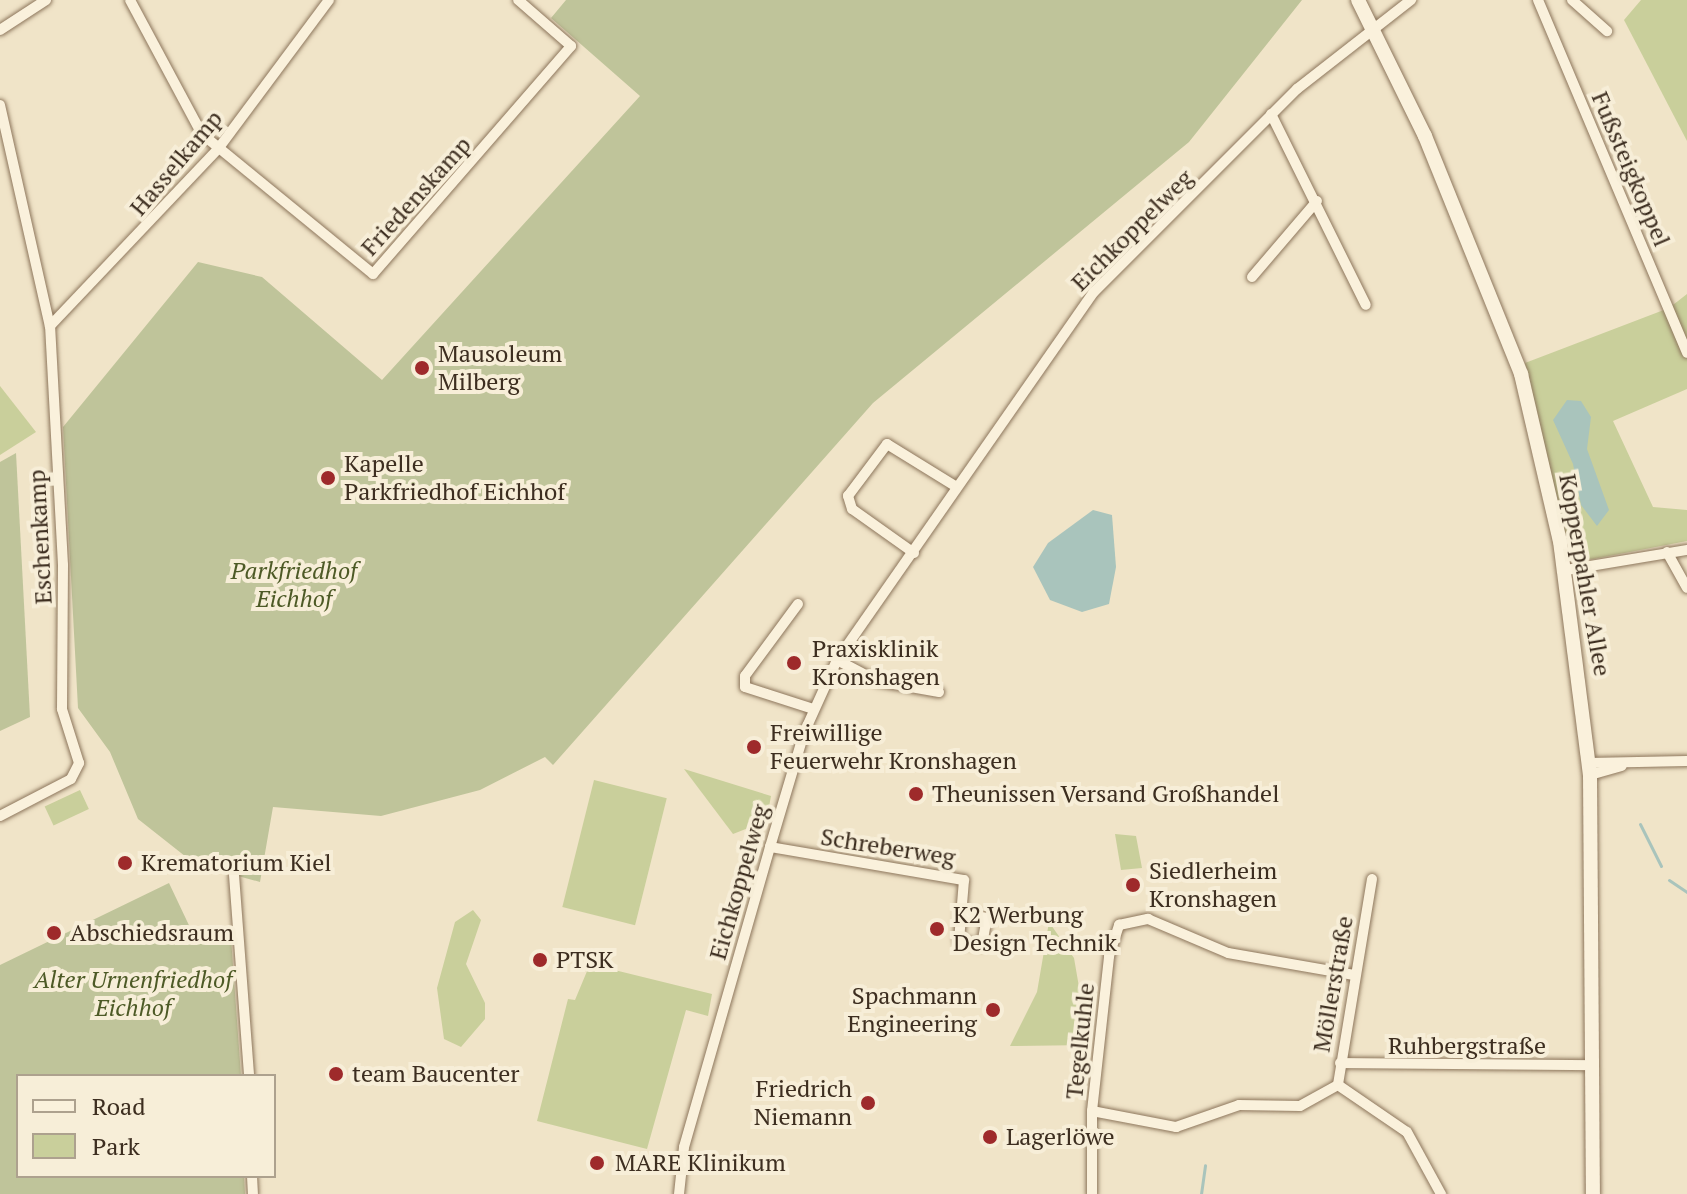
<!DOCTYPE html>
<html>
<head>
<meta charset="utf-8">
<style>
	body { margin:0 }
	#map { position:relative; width:1687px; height:1194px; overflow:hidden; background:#f0e4c8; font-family:"PT Serif",serif }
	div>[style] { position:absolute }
	.green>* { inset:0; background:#c9cf9b; transform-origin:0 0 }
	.cemetery>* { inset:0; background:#bfc49a }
	.water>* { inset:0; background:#a9c4bc }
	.stream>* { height:3px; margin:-1.5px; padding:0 1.5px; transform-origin:1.5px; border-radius:1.5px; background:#a9c4bc }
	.roads { filter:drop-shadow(0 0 2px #8d765c) drop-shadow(0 0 2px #8d765c) }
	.street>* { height:10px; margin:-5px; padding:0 5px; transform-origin:5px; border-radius:5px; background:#faf1dc }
	.secondary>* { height:14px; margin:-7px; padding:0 7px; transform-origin:7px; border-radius:7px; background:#faf1dc }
	.dots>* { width:22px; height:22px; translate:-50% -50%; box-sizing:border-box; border:4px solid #f7eed8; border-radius:50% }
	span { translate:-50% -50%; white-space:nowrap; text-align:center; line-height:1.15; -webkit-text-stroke:8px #f7eed8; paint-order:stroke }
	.street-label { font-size:24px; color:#3d2e20 }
	.poi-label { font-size:24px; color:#3d2e20 }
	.left { translate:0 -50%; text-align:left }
	.right { translate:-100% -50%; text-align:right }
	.park-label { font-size:24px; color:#4d5a26; font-style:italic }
	.legend { position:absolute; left:16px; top:1074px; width:260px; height:104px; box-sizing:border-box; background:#f7eed8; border:2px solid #ada18e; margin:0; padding:10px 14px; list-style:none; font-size:24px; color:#3d2e20 }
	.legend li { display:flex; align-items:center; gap:16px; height:40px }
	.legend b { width:40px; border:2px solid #ada18e }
</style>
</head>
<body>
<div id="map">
	<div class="green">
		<div style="clip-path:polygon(1641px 0,1687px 0,1687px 141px,1624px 20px)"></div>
		<div style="clip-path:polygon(1687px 294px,1687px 389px,1613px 421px,1653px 507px,1687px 510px,1687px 541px,1583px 561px,1570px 555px,1525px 363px,1669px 308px)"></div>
		<div style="clip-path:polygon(0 386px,36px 432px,0 455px)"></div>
		<div style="clip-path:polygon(684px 769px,771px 796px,768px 812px,761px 823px,733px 834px)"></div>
		<div style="left:594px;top:780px;width:75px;height:131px;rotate:14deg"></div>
		<div style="left:80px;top:790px;width:21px;height:39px;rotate:65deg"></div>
		<div style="clip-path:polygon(1115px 834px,1136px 836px,1142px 868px,1121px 870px)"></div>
		<div style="clip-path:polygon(473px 910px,481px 920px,466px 964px,485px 1003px,485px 1019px,461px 1047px,444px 1039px,437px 988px,455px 922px)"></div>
		<div style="clip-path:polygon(1049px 922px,1074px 958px,1089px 1045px,1010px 1046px,1037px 992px)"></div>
		<div style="clip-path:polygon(590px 964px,712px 994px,708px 1016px,686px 1010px,647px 1149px,537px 1121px,568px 999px,575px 1000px)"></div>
	</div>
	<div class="cemetery">
		<div style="clip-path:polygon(566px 0,1302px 0,1189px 142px,873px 403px,553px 765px,545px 757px,480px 790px,381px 816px,273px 807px,260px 882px,195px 864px,138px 819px,110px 752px,78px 708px,63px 427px,198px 262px,262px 277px,382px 380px,640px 96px,551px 18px)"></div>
		<div style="clip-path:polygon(16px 453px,30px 717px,0 731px,0 462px)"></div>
		<div style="clip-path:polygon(169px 883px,195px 938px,231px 938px,241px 1076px,18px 1076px,18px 1176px,244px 1176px,245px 1194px,0 1194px,0 965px)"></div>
	</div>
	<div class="water">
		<div style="clip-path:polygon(1567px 400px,1581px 401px,1591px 417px,1587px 449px,1609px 510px,1597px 526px,1581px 505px,1573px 464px,1553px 420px)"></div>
		<div style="clip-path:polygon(1093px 510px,1112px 515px,1116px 567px,1109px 604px,1082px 612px,1050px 600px,1033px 567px,1048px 543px)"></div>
	</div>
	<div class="stream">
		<div style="left:1640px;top:824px;width:47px;rotate:63.4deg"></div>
		<div style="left:1669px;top:880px;width:22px;rotate:34deg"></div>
		<div style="left:1201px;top:1194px;width:29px;rotate:-82deg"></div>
	</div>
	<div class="roads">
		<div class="street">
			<div style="left:130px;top:0;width:152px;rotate:61.8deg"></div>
			<div style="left:202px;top:134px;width:221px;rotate:39.3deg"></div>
			<div style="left:373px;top:274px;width:302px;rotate:-49deg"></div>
			<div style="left:571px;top:46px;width:70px;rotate:-139deg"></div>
			<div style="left:1538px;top:0;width:383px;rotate:67.1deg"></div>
			<div style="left:1572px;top:0;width:47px;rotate:41.5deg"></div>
			<div style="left:0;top:30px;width:55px;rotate:-33.1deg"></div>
			<div style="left:0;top:105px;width:227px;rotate:77.3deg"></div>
			<div style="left:1271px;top:114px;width:213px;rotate:63.6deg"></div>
			<div style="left:1252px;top:277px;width:100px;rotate:-49.5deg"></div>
			<div style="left:1667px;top:552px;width:41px;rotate:60.9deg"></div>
			<div style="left:914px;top:553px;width:76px;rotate:-144.6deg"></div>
			<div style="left:852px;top:509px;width:14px;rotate:-107deg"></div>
			<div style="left:848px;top:496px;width:65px;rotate:-53.1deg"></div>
			<div style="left:887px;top:444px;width:80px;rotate:31.7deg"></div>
			<div style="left:1566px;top:570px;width:123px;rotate:-9.4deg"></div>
			<div style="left:798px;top:604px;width:89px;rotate:126.4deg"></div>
			<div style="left:745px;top:676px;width:11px;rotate:90deg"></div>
			<div style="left:745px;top:687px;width:71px;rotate:17.9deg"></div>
			<div style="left:837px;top:660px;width:45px;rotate:27.7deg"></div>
			<div style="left:877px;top:681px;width:63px;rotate:10.1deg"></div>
			<div style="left:1589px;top:763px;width:98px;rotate:-1.2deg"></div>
			<div style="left:1590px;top:775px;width:33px;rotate:-16deg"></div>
			<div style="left:0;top:816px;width:80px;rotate:-27.5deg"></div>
			<div style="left:71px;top:779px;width:18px;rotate:-63deg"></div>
			<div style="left:79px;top:763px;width:57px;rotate:-107.5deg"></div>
			<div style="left:62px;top:709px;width:144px;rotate:-89.6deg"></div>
			<div style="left:63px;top:565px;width:239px;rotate:-93.1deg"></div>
			<div style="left:50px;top:326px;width:244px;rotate:-46.5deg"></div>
			<div style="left:218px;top:149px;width:186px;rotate:-53.3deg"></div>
			<div style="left:770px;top:847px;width:197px;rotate:9.7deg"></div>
			<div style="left:964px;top:880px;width:61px;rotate:94.7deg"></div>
			<div style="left:959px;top:941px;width:23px;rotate:10deg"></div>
			<div style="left:982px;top:945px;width:27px;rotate:-80deg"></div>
			<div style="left:987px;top:918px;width:23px;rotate:-170deg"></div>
			<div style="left:234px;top:875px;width:202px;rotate:85.7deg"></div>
			<div style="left:1372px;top:879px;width:209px;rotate:99.4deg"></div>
			<div style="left:1338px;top:1085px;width:83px;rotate:34.3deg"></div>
			<div style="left:1407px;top:1132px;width:71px;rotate:61.3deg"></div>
			<div style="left:1340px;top:1063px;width:254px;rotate:0.5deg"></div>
			<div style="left:1092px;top:1111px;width:86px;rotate:10.8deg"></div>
			<div style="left:1176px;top:1127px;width:67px;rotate:-19.2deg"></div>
			<div style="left:1239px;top:1105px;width:61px;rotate:0.9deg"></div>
			<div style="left:1300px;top:1106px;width:43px;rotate:-28.9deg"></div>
			<div style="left:252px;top:1176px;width:18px;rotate:87deg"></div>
			<div style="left:679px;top:1194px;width:47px;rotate:-83.9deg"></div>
			<div style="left:684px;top:1147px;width:312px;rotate:-74deg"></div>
			<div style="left:770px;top:847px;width:119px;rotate:-73.4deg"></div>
			<div style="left:804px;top:733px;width:80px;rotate:-65.7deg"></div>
			<div style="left:837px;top:660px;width:449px;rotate:-55.1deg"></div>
			<div style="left:1094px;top:292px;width:287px;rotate:-45deg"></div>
			<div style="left:1297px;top:89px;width:145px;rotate:-38deg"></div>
			<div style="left:1092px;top:1194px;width:83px;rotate:-90deg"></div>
			<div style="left:1092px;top:1111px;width:156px;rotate:-83.7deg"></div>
			<div style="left:1109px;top:956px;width:33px;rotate:-72deg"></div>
			<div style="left:1119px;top:925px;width:30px;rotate:-12deg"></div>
			<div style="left:1148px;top:919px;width:87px;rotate:23deg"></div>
			<div style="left:1228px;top:953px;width:128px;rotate:9.9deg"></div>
		</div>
		<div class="secondary">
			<div style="left:1358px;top:0;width:152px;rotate:63.8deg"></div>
			<div style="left:1425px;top:136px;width:257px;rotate:68deg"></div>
			<div style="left:1521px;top:374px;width:171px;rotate:76.9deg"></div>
			<div style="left:1560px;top:541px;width:236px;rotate:82.7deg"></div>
			<div style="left:1590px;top:775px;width:419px;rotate:89.6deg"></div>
		</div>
	</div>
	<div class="dots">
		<div style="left:422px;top:368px;background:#9e2a2b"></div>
		<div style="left:328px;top:478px;background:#9e2a2b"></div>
		<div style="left:794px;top:663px;background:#9e2a2b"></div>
		<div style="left:754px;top:747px;background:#9e2a2b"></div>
		<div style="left:916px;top:794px;background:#9e2a2b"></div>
		<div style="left:125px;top:863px;background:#9e2a2b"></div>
		<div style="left:1133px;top:885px;background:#9e2a2b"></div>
		<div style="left:937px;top:929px;background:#9e2a2b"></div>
		<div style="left:54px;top:933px;background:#9e2a2b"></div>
		<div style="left:540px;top:960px;background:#9e2a2b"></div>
		<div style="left:993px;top:1010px;background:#9e2a2b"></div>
		<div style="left:336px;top:1074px;background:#9e2a2b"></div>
		<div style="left:868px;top:1103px;background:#9e2a2b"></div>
		<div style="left:990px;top:1137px;background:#9e2a2b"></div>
		<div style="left:597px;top:1163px;background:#9e2a2b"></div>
	</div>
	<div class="street-label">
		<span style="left:176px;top:163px;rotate:-50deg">Hasselkamp</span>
		<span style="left:1631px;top:169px;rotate:67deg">Fußsteigkoppel</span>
		<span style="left:416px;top:196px;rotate:-48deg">Friedenskamp</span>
		<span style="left:1132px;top:230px;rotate:-45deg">Eichkoppelweg</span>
		<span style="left:40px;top:537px;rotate:-93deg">Eschenkamp</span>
		<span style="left:1585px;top:575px;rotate:80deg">Kopperpahler Allee</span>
		<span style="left:888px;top:847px;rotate:9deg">Schreberweg</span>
		<span style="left:739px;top:882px;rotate:-74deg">Eichkoppelweg</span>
		<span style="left:1333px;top:984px;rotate:-80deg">Möllerstraße</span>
		<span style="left:1080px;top:1041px;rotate:-84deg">Tegelkuhle</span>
		<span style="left:1467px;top:1046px">Ruhbergstraße</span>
	</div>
	<div class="poi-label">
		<span class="left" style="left:438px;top:368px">Mausoleum<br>Milberg</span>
		<span class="left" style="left:344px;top:478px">Kapelle<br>Parkfriedhof Eichhof</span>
		<span class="left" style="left:812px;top:663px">Praxisklinik<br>Kronshagen</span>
		<span class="left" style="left:770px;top:747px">Freiwillige<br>Feuerwehr Kronshagen</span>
		<span class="left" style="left:932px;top:794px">Theunissen Versand Großhandel</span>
		<span class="left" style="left:141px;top:863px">Krematorium Kiel</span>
		<span class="left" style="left:1149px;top:885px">Siedlerheim<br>Kronshagen</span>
		<span class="left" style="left:953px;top:929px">K2 Werbung<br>Design Technik</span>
		<span class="left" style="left:70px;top:933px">Abschiedsraum</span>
		<span class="left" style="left:556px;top:960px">PTSK</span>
		<span class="right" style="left:977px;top:1010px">Spachmann<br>Engineering</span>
		<span class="left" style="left:352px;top:1074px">team Baucenter</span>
		<span class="right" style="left:852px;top:1103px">Friedrich<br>Niemann</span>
		<span class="left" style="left:1006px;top:1137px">Lagerlöwe</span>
		<span class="left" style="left:615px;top:1163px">MARE Klinikum</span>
	</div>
	<div class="park-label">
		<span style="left:294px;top:585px">Parkfriedhof<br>Eichhof</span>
		<span style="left:133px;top:994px">Alter Urnenfriedhof<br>Eichhof</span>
	</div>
	<ul class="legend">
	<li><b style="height:10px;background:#faf1dc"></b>Road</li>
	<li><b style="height:22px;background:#c9cf9b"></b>Park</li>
	</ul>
</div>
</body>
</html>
